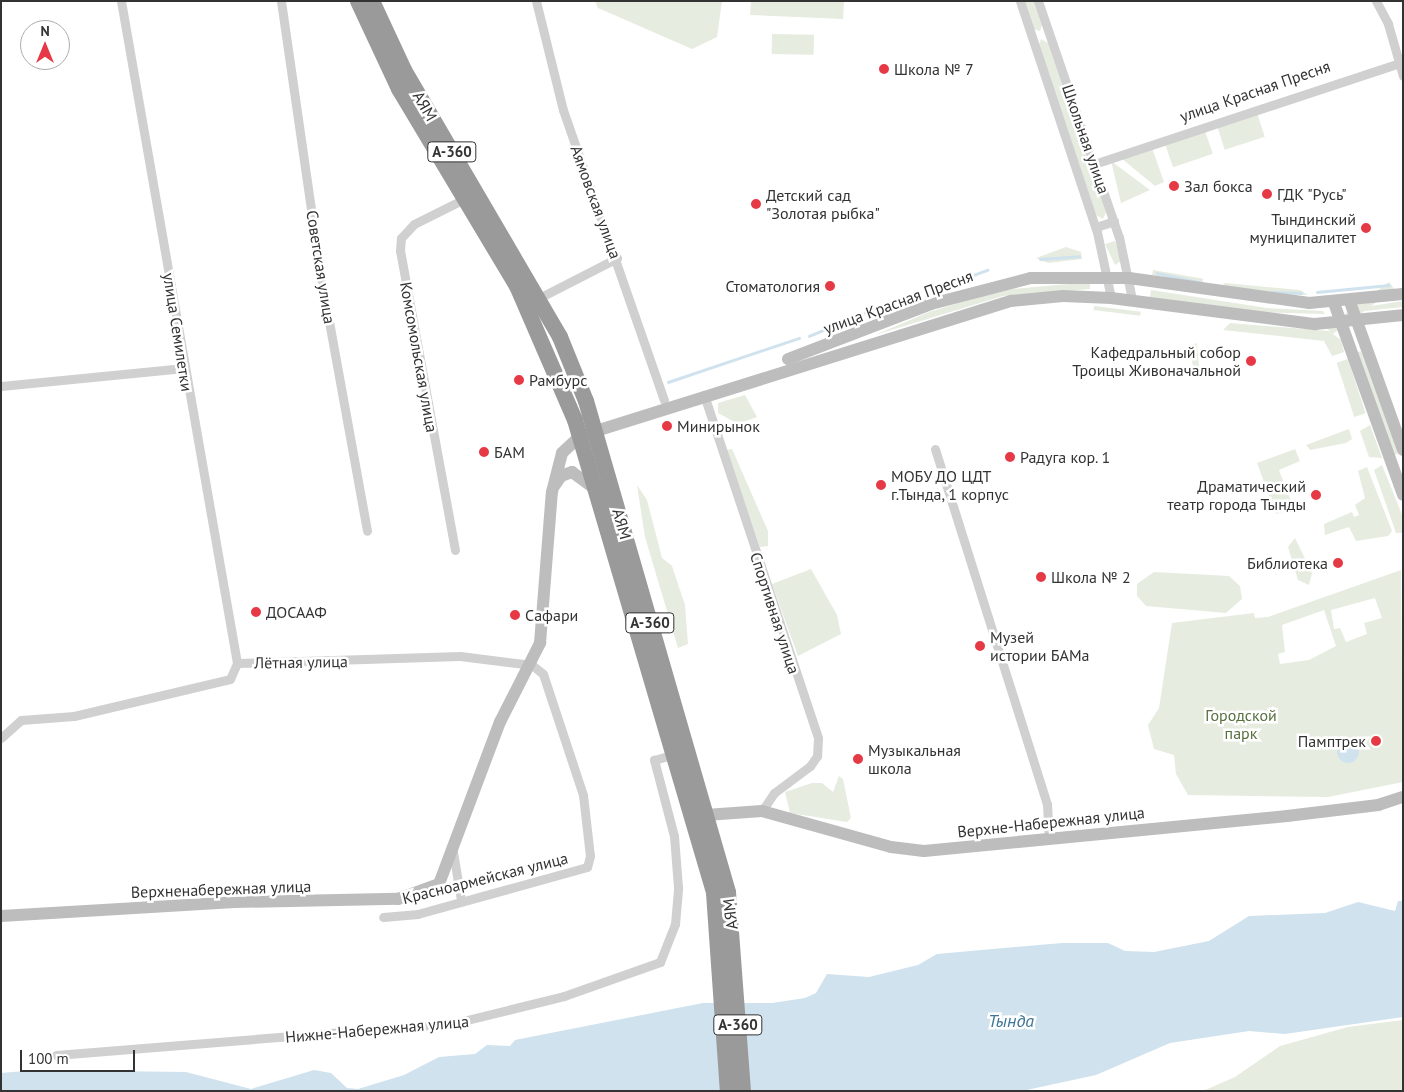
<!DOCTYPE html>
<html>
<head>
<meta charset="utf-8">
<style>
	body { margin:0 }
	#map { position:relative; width:1404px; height:1092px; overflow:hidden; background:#fff; font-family:"PT Sans",sans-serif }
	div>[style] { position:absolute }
	.green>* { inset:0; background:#e6ecdf; transform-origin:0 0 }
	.water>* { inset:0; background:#cfe2ee }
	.round { border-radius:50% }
	.stream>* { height:2.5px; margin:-1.25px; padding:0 1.25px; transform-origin:1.25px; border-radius:1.25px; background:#cfe2ee }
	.street>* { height:9px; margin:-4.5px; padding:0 4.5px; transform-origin:4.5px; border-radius:4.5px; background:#d0d0d0 }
	.secondary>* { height:12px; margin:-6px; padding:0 6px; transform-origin:6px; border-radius:6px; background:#bdbdbd }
	.highway>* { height:16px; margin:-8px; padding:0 8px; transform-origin:8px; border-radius:8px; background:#9a9a9a }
	.dots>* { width:14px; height:14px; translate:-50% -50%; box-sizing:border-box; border:2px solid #fff; border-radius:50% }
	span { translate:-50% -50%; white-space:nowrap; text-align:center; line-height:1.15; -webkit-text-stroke:5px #fff; paint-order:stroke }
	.shield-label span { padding:1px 4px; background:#fff; border:1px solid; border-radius:4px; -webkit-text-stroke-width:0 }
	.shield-label { font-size:15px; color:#333; font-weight:700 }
	.poi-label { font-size:16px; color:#333 }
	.left { translate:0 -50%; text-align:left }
	.right { translate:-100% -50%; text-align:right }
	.street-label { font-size:16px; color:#333 }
	.park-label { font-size:16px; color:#56703f }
	.water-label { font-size:18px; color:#3f7597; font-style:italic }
	.frame { position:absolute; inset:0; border:2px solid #333; pointer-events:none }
	.north { position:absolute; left:20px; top:20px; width:50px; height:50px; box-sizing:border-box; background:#fff; border:1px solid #adadad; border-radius:50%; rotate:0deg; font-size:14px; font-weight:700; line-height:20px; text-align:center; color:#333 }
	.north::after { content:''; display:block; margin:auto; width:18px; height:22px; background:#e63946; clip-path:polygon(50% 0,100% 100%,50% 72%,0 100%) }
	.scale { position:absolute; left:20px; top:1050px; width:115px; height:22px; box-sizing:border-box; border:2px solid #333; border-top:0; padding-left:6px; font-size:15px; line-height:18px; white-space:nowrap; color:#333; -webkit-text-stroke:4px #fff; paint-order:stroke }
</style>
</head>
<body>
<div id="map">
	<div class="green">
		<div style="clip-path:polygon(595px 1px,722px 1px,717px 37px,692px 49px,598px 8px)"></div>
		<div style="clip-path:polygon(751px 1px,844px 1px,843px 19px,750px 15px)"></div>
		<div style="clip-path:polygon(1023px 1px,1034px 1px,1042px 25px,1040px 31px,1033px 29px)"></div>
		<div style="left:772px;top:34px;width:42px;height:20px;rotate:1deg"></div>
		<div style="clip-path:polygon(1041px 39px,1048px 43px,1106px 212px,1103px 219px,1096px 215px,1039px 45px)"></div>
		<div style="left:1257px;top:113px;width:25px;height:42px;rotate:72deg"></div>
		<div style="left:1205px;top:131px;width:24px;height:42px;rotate:71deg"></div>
		<div style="clip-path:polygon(1152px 148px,1164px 182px,1155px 186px,1121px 158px)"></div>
		<div style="clip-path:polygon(1111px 161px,1150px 190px,1121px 203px)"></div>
		<div style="clip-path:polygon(1115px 241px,1121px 261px,1115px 265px,1105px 244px)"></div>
		<div style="clip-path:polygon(1066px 247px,1081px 252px,1082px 259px,1048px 263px,1036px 258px)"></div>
		<div style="left:1153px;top:270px;width:51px;height:5px;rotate:10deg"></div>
		<div style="clip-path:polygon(1090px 282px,1090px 289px,1003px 296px,875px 335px,929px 312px,1002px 290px)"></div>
		<div style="left:1389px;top:282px;width:9px;height:77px;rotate:54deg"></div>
		<div style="clip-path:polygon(1225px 283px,1300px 290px,1308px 295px,1221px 287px)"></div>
		<div style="clip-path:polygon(1151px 290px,1267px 308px,1323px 311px,1325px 314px,1246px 312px,1150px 297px)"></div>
		<div style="clip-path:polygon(1403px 301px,1403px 307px,1364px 311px,1365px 307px)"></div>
		<div style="left:1094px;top:306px;width:47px;height:4px;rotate:7deg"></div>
		<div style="clip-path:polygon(1230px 323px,1329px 331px,1341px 340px,1344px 352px,1332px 356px,1324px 341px,1223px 330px)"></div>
		<div style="clip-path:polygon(1197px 343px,1199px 367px,1194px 369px,1188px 347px)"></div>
		<div style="left:1361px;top:351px;width:109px;height:5px;rotate:70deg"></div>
		<div style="left:1348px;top:359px;width:57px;height:12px;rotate:72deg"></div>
		<div style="clip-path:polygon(745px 395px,757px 417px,738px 424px,718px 413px,718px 403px)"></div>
		<div style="clip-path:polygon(1370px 425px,1382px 458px,1369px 457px,1360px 431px)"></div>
		<div style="clip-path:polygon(1349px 429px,1352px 439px,1346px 443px,1310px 450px,1306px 445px)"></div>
		<div style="clip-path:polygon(732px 449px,768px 531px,768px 546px,760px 547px,726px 450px)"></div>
		<div style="clip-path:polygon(1295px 449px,1300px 461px,1279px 470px,1294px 509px,1276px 514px,1257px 463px)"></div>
		<div style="clip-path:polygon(1382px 465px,1403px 517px,1403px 533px,1396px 533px,1374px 470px)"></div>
		<div style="clip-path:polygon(1367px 467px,1392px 531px,1388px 536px,1356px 541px,1349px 527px,1325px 535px,1324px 524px,1352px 512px,1354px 517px,1359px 515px,1355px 505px,1365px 498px,1358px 471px)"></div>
		<div style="clip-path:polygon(637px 485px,647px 500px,662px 558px,672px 566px,685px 605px,688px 644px,678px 648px,645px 537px)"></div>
		<div style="clip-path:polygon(1295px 538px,1312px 573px,1309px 585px,1298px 580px,1288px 547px)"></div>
		<div style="clip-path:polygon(811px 569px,837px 615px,841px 634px,798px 656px,772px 584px)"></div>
		<div style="clip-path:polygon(evenodd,1401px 570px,1403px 782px,1328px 797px,1188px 795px,1176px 774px,1174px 755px,1154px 749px,1148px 725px,1159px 708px,1172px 623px,1254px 613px,1255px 618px,1268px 617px,1401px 570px,1375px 598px,1382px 618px,1364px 623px,1367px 634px,1346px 642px,1340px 628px,1334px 629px,1331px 610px,1375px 598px,1401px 570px,1324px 610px,1336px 646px,1309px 660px,1280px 664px,1278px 654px,1285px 652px,1282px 625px,1324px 610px)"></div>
		<div style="clip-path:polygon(1154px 572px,1229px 576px,1240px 586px,1242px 599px,1226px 613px,1146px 606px,1137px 596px,1137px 584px)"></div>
		<div style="clip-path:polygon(839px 776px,843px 779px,851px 818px,847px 822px,790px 813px,785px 792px,812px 783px,822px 783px,833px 792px)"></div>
		<div style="clip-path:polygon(1403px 1020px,1403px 1091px,1203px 1091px,1235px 1077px,1280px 1046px,1348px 1027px)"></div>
	</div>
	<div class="water">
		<div class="round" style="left:1337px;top:741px;width:22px;height:22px"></div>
		<div style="clip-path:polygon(1398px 901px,1403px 901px,1403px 1017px,1285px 1034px,1249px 1031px,1170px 1043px,1096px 1075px,1022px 1091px,1px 1091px,1px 1073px,36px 1070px,186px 1072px,251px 1089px,314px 1070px,331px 1073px,347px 1088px,358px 1089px,404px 1075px,439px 1057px,475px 1054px,487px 1045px,510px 1046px,515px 1040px,703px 1003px,772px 1003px,805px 998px,816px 993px,827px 974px,869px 977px,918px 965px,937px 954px,1062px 943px,1108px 943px,1125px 951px,1154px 952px,1209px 941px,1249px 916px,1325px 913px,1358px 902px,1395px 911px)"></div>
	</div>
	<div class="stream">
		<div style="left:1040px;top:259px;width:39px;rotate:-4deg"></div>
		<div style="left:1157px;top:273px;width:43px;rotate:12.1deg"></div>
		<div style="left:933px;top:290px;width:58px;rotate:-20.3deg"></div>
		<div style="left:1271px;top:292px;width:30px;rotate:2deg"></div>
		<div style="left:1317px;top:292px;width:72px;rotate:-5.6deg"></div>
		<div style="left:865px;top:313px;width:58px;rotate:-19.1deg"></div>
		<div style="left:809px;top:336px;width:55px;rotate:-22.4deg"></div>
		<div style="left:668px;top:382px;width:138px;rotate:-18.6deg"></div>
	</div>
	<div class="street">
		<div style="left:121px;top:1px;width:672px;rotate:80.06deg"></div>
		<div style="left:281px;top:1px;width:274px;rotate:81.8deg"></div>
		<div style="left:320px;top:272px;width:263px;rotate:79.7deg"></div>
		<div style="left:536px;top:1px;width:112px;rotate:76.1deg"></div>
		<div style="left:563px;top:110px;width:307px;rotate:70.8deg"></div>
		<div style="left:1020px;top:1px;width:243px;rotate:71.6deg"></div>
		<div style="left:1097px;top:232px;width:67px;rotate:78deg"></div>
		<div style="left:1038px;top:1px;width:250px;rotate:71.1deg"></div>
		<div style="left:1119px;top:237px;width:63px;rotate:78.2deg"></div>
		<div style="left:1376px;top:1px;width:26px;rotate:62deg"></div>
		<div style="left:1388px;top:24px;width:54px;rotate:73.9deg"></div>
		<div style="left:1094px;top:164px;width:325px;rotate:-18.3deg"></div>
		<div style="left:1096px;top:227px;width:19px;rotate:-18deg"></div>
		<div style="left:537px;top:299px;width:90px;rotate:-27.1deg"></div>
		<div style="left:1px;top:386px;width:184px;rotate:-5.6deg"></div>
		<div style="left:704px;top:395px;width:361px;rotate:71.6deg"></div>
		<div style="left:818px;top:738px;width:18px;rotate:93deg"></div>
		<div style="left:817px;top:756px;width:12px;rotate:125deg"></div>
		<div style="left:810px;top:766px;width:45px;rotate:143.1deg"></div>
		<div style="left:774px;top:793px;width:22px;rotate:124deg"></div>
		<div style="left:935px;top:449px;width:372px;rotate:72.5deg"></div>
		<div style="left:1047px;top:804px;width:36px;rotate:87deg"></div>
		<div style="left:455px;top:550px;width:304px;rotate:-100.4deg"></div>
		<div style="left:400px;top:251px;width:13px;rotate:-86deg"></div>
		<div style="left:401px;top:238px;width:19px;rotate:-47deg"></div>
		<div style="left:414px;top:224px;width:56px;rotate:-26.6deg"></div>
		<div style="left:237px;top:663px;width:223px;rotate:-1.8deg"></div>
		<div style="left:460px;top:656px;width:73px;rotate:7.1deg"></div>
		<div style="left:532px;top:665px;width:14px;rotate:39deg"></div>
		<div style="left:543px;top:674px;width:127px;rotate:71.7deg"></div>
		<div style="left:583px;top:795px;width:61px;rotate:83.5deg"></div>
		<div style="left:590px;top:856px;width:11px;rotate:105deg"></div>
		<div style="left:587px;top:867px;width:175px;rotate:164.5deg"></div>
		<div style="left:418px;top:914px;width:35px;rotate:175deg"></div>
		<div style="left:1px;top:738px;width:27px;rotate:-42deg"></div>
		<div style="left:21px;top:720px;width:53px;rotate:-4.3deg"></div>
		<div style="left:74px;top:716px;width:160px;rotate:-13.3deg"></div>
		<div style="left:230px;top:679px;width:17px;rotate:-66deg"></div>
		<div style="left:453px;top:852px;width:49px;rotate:80.5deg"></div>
		<div style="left:56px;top:1055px;width:400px;rotate:-4.6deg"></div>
		<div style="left:455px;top:1023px;width:112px;rotate:-13.9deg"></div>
		<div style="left:564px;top:996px;width:102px;rotate:-19.5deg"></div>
		<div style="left:660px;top:962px;width:41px;rotate:-68.5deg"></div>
		<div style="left:675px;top:924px;width:37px;rotate:-85deg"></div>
		<div style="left:678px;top:887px;width:51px;rotate:-94.5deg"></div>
		<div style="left:674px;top:836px;width:79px;rotate:-104.7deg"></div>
		<div style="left:654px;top:760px;width:19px;rotate:-16deg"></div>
	</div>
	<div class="secondary">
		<div style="left:1350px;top:302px;width:157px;rotate:70.3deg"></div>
		<div style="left:1334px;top:303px;width:204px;rotate:70.2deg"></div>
		<div style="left:788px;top:359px;width:153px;rotate:-21deg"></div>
		<div style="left:931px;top:304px;width:103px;rotate:-14.6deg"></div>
		<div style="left:1031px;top:278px;width:98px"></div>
		<div style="left:1129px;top:278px;width:182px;rotate:7.9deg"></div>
		<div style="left:1309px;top:303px;width:94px;rotate:-5.5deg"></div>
		<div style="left:555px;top:485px;width:11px;rotate:-56deg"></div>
		<div style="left:561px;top:476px;width:12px;rotate:-20deg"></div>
		<div style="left:572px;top:472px;width:29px;rotate:36deg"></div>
		<div style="left:706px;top:815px;width:56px;rotate:-4.1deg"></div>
		<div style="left:762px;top:811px;width:134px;rotate:15.6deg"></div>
		<div style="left:891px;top:847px;width:33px;rotate:7deg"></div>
		<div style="left:924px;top:851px;width:365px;rotate:-5.5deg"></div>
		<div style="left:1287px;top:816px;width:92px;rotate:-6.9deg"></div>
		<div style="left:1378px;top:805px;width:26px;rotate:-18deg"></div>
		<div style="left:1px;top:916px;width:234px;rotate:-3.4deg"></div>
		<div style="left:235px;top:902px;width:163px;rotate:-1.1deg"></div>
		<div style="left:398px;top:899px;width:44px;rotate:-20.1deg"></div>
		<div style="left:439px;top:884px;width:173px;rotate:-69.4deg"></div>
		<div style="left:500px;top:722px;width:89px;rotate:-63.1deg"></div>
		<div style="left:540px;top:643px;width:151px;rotate:-85.5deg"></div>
		<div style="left:552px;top:492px;width:40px;rotate:-75.6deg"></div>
		<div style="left:562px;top:453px;width:25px;rotate:-43deg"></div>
		<div style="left:580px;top:436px;width:452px;rotate:-17.4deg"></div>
		<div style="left:1011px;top:301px;width:52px;rotate:-5.5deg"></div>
		<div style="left:1063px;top:296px;width:48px;rotate:2.4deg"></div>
		<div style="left:1111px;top:298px;width:206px;rotate:7.3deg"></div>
		<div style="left:1315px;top:324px;width:88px;rotate:-5.8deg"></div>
	</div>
	<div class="highway">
		<div style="left:358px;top:1px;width:97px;rotate:65deg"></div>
		<div style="left:399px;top:89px;width:230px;rotate:59.1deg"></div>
		<div style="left:517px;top:286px;width:146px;rotate:66.6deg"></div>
		<div style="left:575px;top:420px;width:493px;rotate:73.6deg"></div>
		<div style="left:714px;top:893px;width:198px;rotate:86deg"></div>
		<div style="left:372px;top:1px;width:76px;rotate:65.1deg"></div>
		<div style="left:404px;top:70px;width:309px;rotate:59.7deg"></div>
		<div style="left:560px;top:337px;width:69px;rotate:67.9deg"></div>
		<div style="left:586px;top:401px;width:511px;rotate:73.87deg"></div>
		<div style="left:728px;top:892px;width:200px;rotate:85.7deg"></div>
	</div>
	<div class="dots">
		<div style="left:884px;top:69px;background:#e63946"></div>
		<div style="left:1174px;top:186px;background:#e63946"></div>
		<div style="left:1267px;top:194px;background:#e63946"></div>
		<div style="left:756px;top:204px;background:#e63946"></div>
		<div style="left:1366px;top:228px;background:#e63946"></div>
		<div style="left:830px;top:286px;background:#e63946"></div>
		<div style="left:1251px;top:361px;background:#e63946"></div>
		<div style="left:519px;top:380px;background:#e63946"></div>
		<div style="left:667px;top:426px;background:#e63946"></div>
		<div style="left:484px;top:452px;background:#e63946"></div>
		<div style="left:1010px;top:457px;background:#e63946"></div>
		<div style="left:881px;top:485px;background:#e63946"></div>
		<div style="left:1316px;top:495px;background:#e63946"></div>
		<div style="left:1338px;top:563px;background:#e63946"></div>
		<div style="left:1041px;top:577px;background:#e63946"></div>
		<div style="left:256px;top:612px;background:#e63946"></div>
		<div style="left:515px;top:615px;background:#e63946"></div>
		<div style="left:980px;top:646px;background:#e63946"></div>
		<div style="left:1376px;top:741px;background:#e63946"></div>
		<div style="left:858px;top:759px;background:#e63946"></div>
	</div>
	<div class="shield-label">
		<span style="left:452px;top:152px">А-360</span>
		<span style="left:650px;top:623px">А-360</span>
		<span style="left:738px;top:1025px">А-360</span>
	</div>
	<div class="poi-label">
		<span class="left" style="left:894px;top:69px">Школа № 7</span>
		<span class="left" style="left:1184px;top:186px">Зал бокса</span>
		<span class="left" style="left:1277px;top:194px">ГДК "Русь"</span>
		<span class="left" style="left:766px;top:204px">Детский сад<br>"Золотая рыбка"</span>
		<span class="right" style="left:1356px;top:228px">Тындинский<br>муниципалитет</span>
		<span class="right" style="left:820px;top:286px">Стоматология</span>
		<span class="right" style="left:1241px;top:361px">Кафедральный собор<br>Троицы Живоначальной</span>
		<span class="left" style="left:529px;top:380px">Рамбурс</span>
		<span class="left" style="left:677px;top:426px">Минирынок</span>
		<span class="left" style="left:494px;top:452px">БАМ</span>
		<span class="left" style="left:1020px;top:457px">Радуга кор. 1</span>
		<span class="left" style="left:891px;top:485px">МОБУ ДО ЦДТ<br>г.Тында, 1 корпус</span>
		<span class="right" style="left:1306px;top:495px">Драматический<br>театр города Тынды</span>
		<span class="right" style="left:1328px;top:563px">Библиотека</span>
		<span class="left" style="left:1051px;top:577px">Школа № 2</span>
		<span class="left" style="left:266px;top:612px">ДОСААФ</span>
		<span class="left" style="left:525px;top:615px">Сафари</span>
		<span class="left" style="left:990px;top:646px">Музей<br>истории БАМа</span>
		<span class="right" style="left:1366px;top:741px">Памптрек</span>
		<span class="left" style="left:868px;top:759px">Музыкальная<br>школа</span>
	</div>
	<div class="street-label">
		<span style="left:1255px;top:91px;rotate:-19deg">улица Красная Пресня</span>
		<span style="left:425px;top:106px;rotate:60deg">АЯМ</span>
		<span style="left:1086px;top:139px;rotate:71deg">Школьная улица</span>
		<span style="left:596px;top:202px;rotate:70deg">Аямовская улица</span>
		<span style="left:321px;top:267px;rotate:81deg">Советская улица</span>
		<span style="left:898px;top:302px;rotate:-20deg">улица Красная Пресня</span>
		<span style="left:178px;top:332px;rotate:81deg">улица Семилетки</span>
		<span style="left:419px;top:357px;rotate:80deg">Комсомольская улица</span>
		<span style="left:622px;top:524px;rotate:75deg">АЯМ</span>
		<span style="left:775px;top:613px;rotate:72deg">Спортивная улица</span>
		<span style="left:301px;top:662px;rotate:-1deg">Лётная улица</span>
		<span style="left:1051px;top:822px;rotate:-6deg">Верхне-Набережная улица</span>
		<span style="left:485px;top:878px;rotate:-14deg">Красноармейская улица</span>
		<span style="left:221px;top:889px;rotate:-2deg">Верхненабережная улица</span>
		<span style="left:730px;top:914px;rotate:-97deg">АЯМ</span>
		<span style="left:377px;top:1029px;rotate:-5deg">Нижне-Набережная улица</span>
	</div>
	<div class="park-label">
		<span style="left:1241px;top:724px">Городской<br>парк</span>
	</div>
	<div class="water-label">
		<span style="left:1011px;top:1021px">Тында</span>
	</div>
	<div class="frame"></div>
	<div class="north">N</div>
	<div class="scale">100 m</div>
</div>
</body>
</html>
